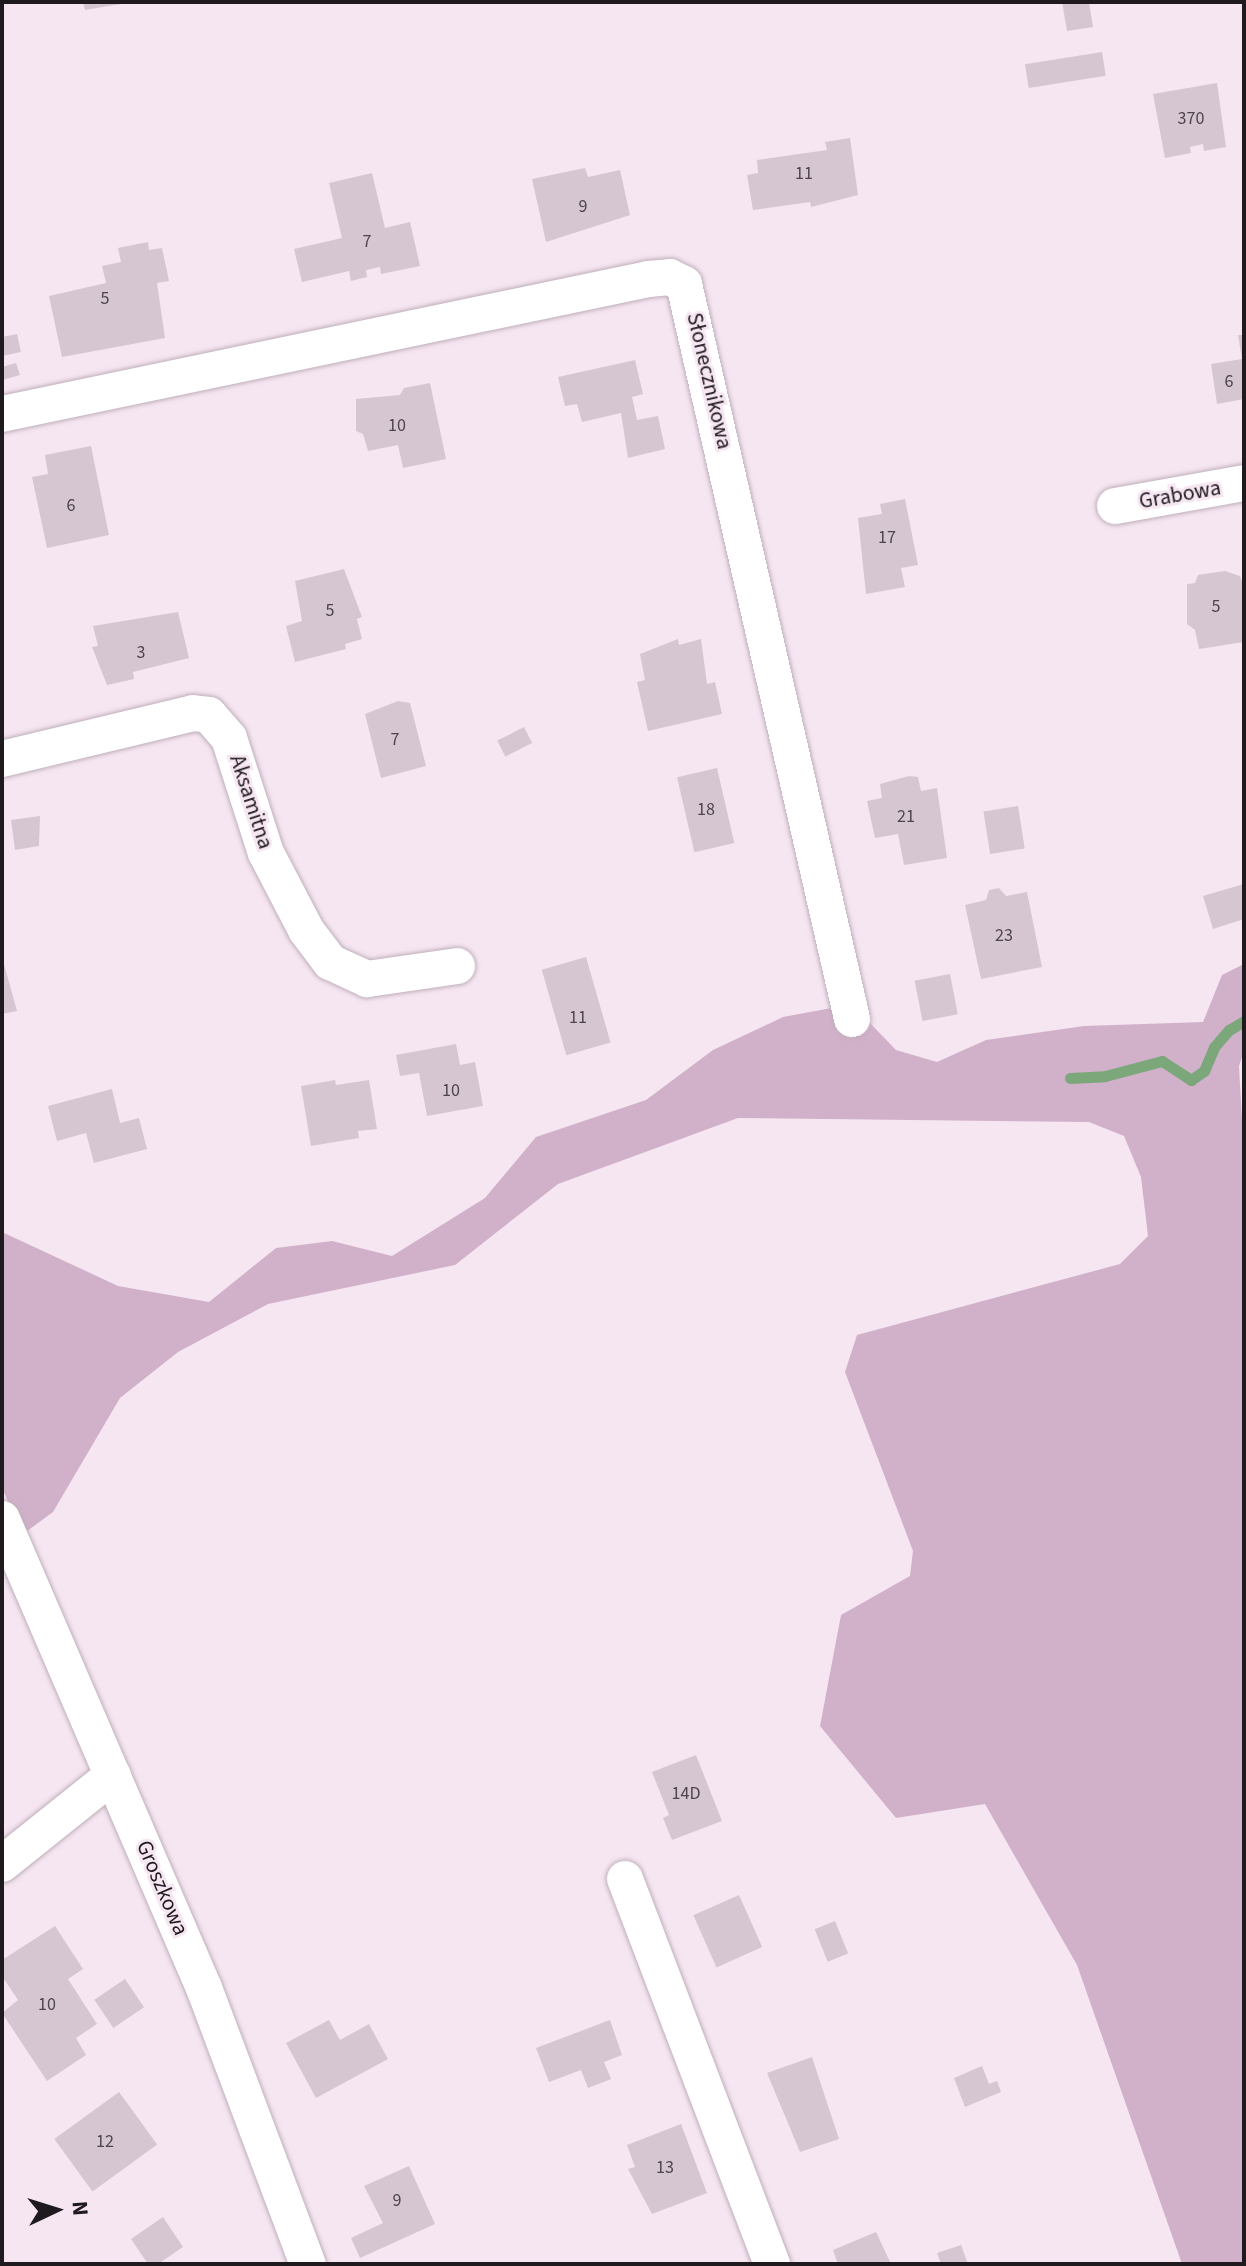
<!DOCTYPE html>
<html>
<head>
<meta charset="utf-8">
<style>
	body { margin:0 }
	#map { position:relative; width:1246px; height:2266px; overflow:hidden; background:#f6e6f2; font-family:"Source Sans 3",sans-serif }
	div>[style] { position:absolute }
	.green>* { inset:0; background:#d1b1ca }
	.stream>* { height:11px; margin:-5.5px; padding:0 5.5px; transform-origin:5.5px; border-radius:5.5px; background:#7ba77a }
	.building>* { inset:0; background:#d6c6d2; transform-origin:0 0 }
	.roads { filter:drop-shadow(0 0 2px #bfafbb) drop-shadow(0 0 2px #bfafbb) }
	.minor>* { height:36px; margin:-18px; padding:0 18px; transform-origin:18px; border-radius:18px; background:#fff }
	span { translate:-50% -50%; white-space:nowrap; text-align:center; line-height:1.15; -webkit-text-stroke:6px #f6e6f2; paint-order:stroke }
	.number-label { font-size:18px; color:#4d454b }
	.number-label span { -webkit-text-stroke-width:0 }
	.street-label { font-size:22px; color:#1f1a1e }
	.frame { position:absolute; inset:0; border:4px solid #1f1a1e; pointer-events:none }
	.north { position:absolute; left:16px; top:2170px; width:80px; height:80px; -webkit-text-stroke:6px #f6e6f2; paint-order:stroke; rotate:86deg; font-size:22px; font-weight:700; line-height:32px; text-align:center; color:#1f1a1e }
	.north::after { content:''; display:block; margin:auto; width:28px; height:36px; background:#1f1a1e; clip-path:polygon(50% 0,100% 100%,50% 72%,0 100%) }
</style>
</head>
<body>
<div id="map">
	<div class="green">
		<div style="clip-path:polygon(1244px 964px,1244px 1051px,1239px 1066px,1244px 1157px,1244px 2264px,1182px 2264px,1077px 1965px,985px 1804px,896px 1818px,820px 1726px,841px 1615px,910px 1576px,913px 1551px,845px 1372px,857px 1335px,1120px 1264px,1148px 1236px,1141px 1177px,1124px 1136px,1089px 1122px,738px 1118px,558px 1184px,455px 1265px,268px 1304px,178px 1352px,120px 1398px,53px 1512px,23px 1534px,2px 1488px,2px 1232px,118px 1286px,209px 1302px,276px 1248px,332px 1241px,392px 1256px,485px 1198px,536px 1137px,646px 1100px,713px 1050px,783px 1017px,837px 1007px,866px 1019px,896px 1050px,937px 1062px,986px 1040px,1084px 1026px,1203px 1022px,1222px 975px)"></div>
	</div>
	<div class="stream">
		<div style="left:1070px;top:1078px;width:35px;rotate:-3deg"></div>
		<div style="left:1105px;top:1076px;width:59px;rotate:-14.7deg"></div>
		<div style="left:1162px;top:1061px;width:35px;rotate:33deg"></div>
		<div style="left:1191px;top:1080px;width:16px;rotate:-35deg"></div>
		<div style="left:1204px;top:1071px;width:26px;rotate:-67deg"></div>
		<div style="left:1214px;top:1047px;width:23px;rotate:-49deg"></div>
		<div style="left:1229px;top:1030px;width:17px;rotate:-31deg"></div>
	</div>
	<div class="building">
		<div style="clip-path:polygon(83px 2px,121px 2px,121px 4px,85px 10px)"></div>
		<div style="clip-path:polygon(1062px 2px,1089px 2px,1093px 27px,1067px 31px)"></div>
		<div style="left:1102px;top:52px;width:24px;height:78px;rotate:81deg"></div>
		<div style="clip-path:polygon(1217px 83px,1226px 147px,1204px 151px,1203px 144px,1190px 147px,1191px 153px,1165px 158px,1153px 94px)"></div>
		<div style="clip-path:polygon(850px 138px,858px 195px,811px 207px,810px 202px,753px 210px,747px 175px,758px 173px,757px 160px,827px 150px,825px 142px)"></div>
		<div style="clip-path:polygon(585px 168px,588px 177px,620px 170px,630px 215px,546px 242px,532px 179px)"></div>
		<div style="clip-path:polygon(372px 173px,385px 228px,410px 222px,420px 266px,381px 274px,380px 267px,366px 270px,367px 277px,351px 281px,349px 271px,302px 282px,294px 249px,342px 238px,329px 183px)"></div>
		<div style="clip-path:polygon(148px 242px,149px 250px,162px 248px,169px 281px,157px 283px,165px 338px,62px 357px,49px 296px,106px 283px,102px 266px,121px 262px,118px 248px)"></div>
		<div style="clip-path:polygon(17px 334px,21px 352px,2px 356px,2px 337px)"></div>
		<div style="clip-path:polygon(1238px 335px,1244px 335px,1244px 399px,1217px 404px,1211px 364px,1242px 359px)"></div>
		<div style="clip-path:polygon(635px 360px,643px 394px,632px 397px,637px 420px,658px 416px,665px 449px,628px 458px,621px 413px,582px 422px,577px 404px,565px 406px,558px 377px)"></div>
		<div style="clip-path:polygon(16px 363px,20px 375px,2px 380px,2px 367px)"></div>
		<div style="clip-path:polygon(430px 383px,446px 459px,403px 468px,398px 445px,368px 451px,363px 434px,356px 431px,356px 399px,400px 395px,404px 388px)"></div>
		<div style="clip-path:polygon(91px 446px,109px 535px,47px 548px,32px 477px,48px 474px,45px 455px)"></div>
		<div style="clip-path:polygon(905px 499px,918px 565px,901px 568px,905px 587px,866px 594px,858px 518px,882px 514px,880px 504px)"></div>
		<div style="clip-path:polygon(344px 569px,362px 617px,357px 619px,362px 639px,345px 644px,346px 649px,295px 662px,286px 626px,302px 621px,295px 581px)"></div>
		<div style="clip-path:polygon(1225px 571px,1240px 576px,1244px 587px,1244px 642px,1199px 649px,1195px 630px,1187px 624px,1187px 584px,1195px 583px,1198px 575px)"></div>
		<div style="clip-path:polygon(178px 612px,189px 658px,133px 672px,134px 679px,107px 685px,92px 647px,98px 646px,93px 626px)"></div>
		<div style="clip-path:polygon(678px 639px,679px 645px,701px 639px,707px 684px,715px 682px,722px 714px,648px 731px,637px 682px,645px 680px,640px 654px)"></div>
		<div style="clip-path:polygon(398px 701px,410px 703px,426px 766px,381px 778px,365px 714px)"></div>
		<div style="left:524px;top:727px;width:18px;height:30px;rotate:63deg"></div>
		<div style="left:717px;top:768px;width:77px;height:41px;rotate:77deg"></div>
		<div style="clip-path:polygon(909px 776px,918px 777px,921px 791px,937px 788px,947px 858px,904px 865px,898px 834px,875px 838px,867px 801px,882px 798px,880px 784px)"></div>
		<div style="left:1018px;top:806px;width:43px;height:35px;rotate:81deg"></div>
		<div style="clip-path:polygon(40px 816px,39px 846px,15px 850px,11px 820px)"></div>
		<div style="clip-path:polygon(1244px 884px,1244px 919px,1213px 929px,1203px 896px)"></div>
		<div style="clip-path:polygon(999px 888px,1006px 896px,1027px 892px,1042px 967px,981px 979px,965px 905px,986px 900px,989px 890px)"></div>
		<div style="clip-path:polygon(2px 957px,17px 1011px,2px 1014px)"></div>
		<div style="left:586px;top:957px;width:89px;height:46px;rotate:74deg"></div>
		<div style="left:950px;top:974px;width:41px;height:36px;rotate:79deg"></div>
		<div style="clip-path:polygon(456px 1044px,460px 1065px,475px 1062px,483px 1106px,427px 1116px,419px 1073px,400px 1076px,396px 1055px)"></div>
		<div style="clip-path:polygon(335px 1080px,336px 1085px,369px 1080px,377px 1129px,358px 1131px,359px 1138px,311px 1146px,301px 1086px)"></div>
		<div style="clip-path:polygon(112px 1089px,120px 1123px,139px 1118px,147px 1149px,94px 1163px,86px 1133px,57px 1141px,48px 1106px)"></div>
		<div style="clip-path:polygon(696px 1755px,722px 1821px,672px 1840px,663px 1818px,669px 1815px,652px 1772px)"></div>
		<div style="left:739px;top:1895px;width:57px;height:50px;rotate:66deg"></div>
		<div style="left:835px;top:1921px;width:35px;height:22px;rotate:68deg"></div>
		<div style="clip-path:polygon(55px 1926px,83px 1969px,68px 1979px,97px 2024px,76px 2038px,86px 2055px,47px 2081px,2px 2013px,18px 2000px,2px 1976px,2px 1960px)"></div>
		<div style="left:125px;top:1979px;width:34px;height:37px;rotate:56deg"></div>
		<div style="clip-path:polygon(329px 2020px,340px 2040px,369px 2024px,388px 2059px,316px 2098px,286px 2043px)"></div>
		<div style="clip-path:polygon(610px 2020px,622px 2055px,604px 2062px,611px 2079px,588px 2088px,581px 2070px,549px 2082px,536px 2048px)"></div>
		<div style="clip-path:polygon(812px 2057px,839px 2139px,800px 2152px,767px 2073px)"></div>
		<div style="clip-path:polygon(982px 2066px,989px 2084px,997px 2081px,1001px 2092px,965px 2107px,954px 2078px)"></div>
		<div style="left:119px;top:2092px;width:65px;height:80px;rotate:54deg"></div>
		<div style="clip-path:polygon(681px 2124px,707px 2193px,652px 2214px,628px 2169px,635px 2167px,627px 2145px)"></div>
		<div style="clip-path:polygon(409px 2166px,435px 2224px,360px 2258px,351px 2238px,383px 2223px,364px 2186px)"></div>
		<div style="clip-path:polygon(163px 2217px,183px 2247px,158px 2264px,148px 2264px,131px 2239px)"></div>
		<div style="clip-path:polygon(876px 2232px,891px 2264px,838px 2264px,833px 2250px)"></div>
		<div style="clip-path:polygon(961px 2245px,968px 2264px,941px 2264px,937px 2253px)"></div>
	</div>
	<div class="roads">
		<div class="minor">
			<div style="left:2px;top:414px;width:660px;rotate:-11.8deg"></div>
			<div style="left:648px;top:279px;width:22px;rotate:-5deg"></div>
			<div style="left:670px;top:277px;width:16px;rotate:27deg"></div>
			<div style="left:684px;top:284px;width:754px;rotate:77.12deg"></div>
			<div style="left:1115px;top:506px;width:131px;rotate:-10.1deg"></div>
			<div style="left:2px;top:759px;width:196px;rotate:-13.5deg"></div>
			<div style="left:193px;top:713px;width:16px;rotate:7deg"></div>
			<div style="left:209px;top:715px;width:30px;rotate:49deg"></div>
			<div style="left:229px;top:738px;width:121px;rotate:72.2deg"></div>
			<div style="left:266px;top:853px;width:87px;rotate:62.5deg"></div>
			<div style="left:306px;top:930px;width:40px;rotate:53deg"></div>
			<div style="left:330px;top:962px;width:41px;rotate:24.7deg"></div>
			<div style="left:367px;top:979px;width:91px;rotate:-8.2deg"></div>
			<div style="left:2px;top:1519px;width:511px;rotate:66.7deg"></div>
			<div style="left:204px;top:1988px;width:295px;rotate:69.4deg"></div>
			<div style="left:2px;top:1864px;width:142px;rotate:-38.7deg"></div>
			<div style="left:625px;top:1879px;width:412px;rotate:69.1deg"></div>
		</div>
	</div>
	<div class="number-label">
		<span style="left:1191px;top:119px">370</span>
		<span style="left:804px;top:174px">11</span>
		<span style="left:583px;top:207px">9</span>
		<span style="left:367px;top:242px">7</span>
		<span style="left:105px;top:299px">5</span>
		<span style="left:1229px;top:382px">6</span>
		<span style="left:397px;top:426px">10</span>
		<span style="left:71px;top:506px">6</span>
		<span style="left:887px;top:538px">17</span>
		<span style="left:1216px;top:607px">5</span>
		<span style="left:330px;top:611px">5</span>
		<span style="left:141px;top:653px">3</span>
		<span style="left:395px;top:740px">7</span>
		<span style="left:706px;top:810px">18</span>
		<span style="left:906px;top:817px">21</span>
		<span style="left:1004px;top:936px">23</span>
		<span style="left:578px;top:1018px">11</span>
		<span style="left:451px;top:1091px">10</span>
		<span style="left:686px;top:1794px">14D</span>
		<span style="left:47px;top:2005px">10</span>
		<span style="left:105px;top:2142px">12</span>
		<span style="left:665px;top:2168px">13</span>
		<span style="left:397px;top:2201px">9</span>
	</div>
	<div class="street-label">
		<span style="left:709px;top:381px;rotate:77deg">Słonecznikowa</span>
		<span style="left:1180px;top:495px;rotate:-10deg">Grabowa</span>
		<span style="left:251px;top:802px;rotate:72deg">Aksamitna</span>
		<span style="left:162px;top:1888px;rotate:67deg">Groszkowa</span>
	</div>
	<div class="frame"></div>
	<div class="north">N</div>
</div>
</body>
</html>
